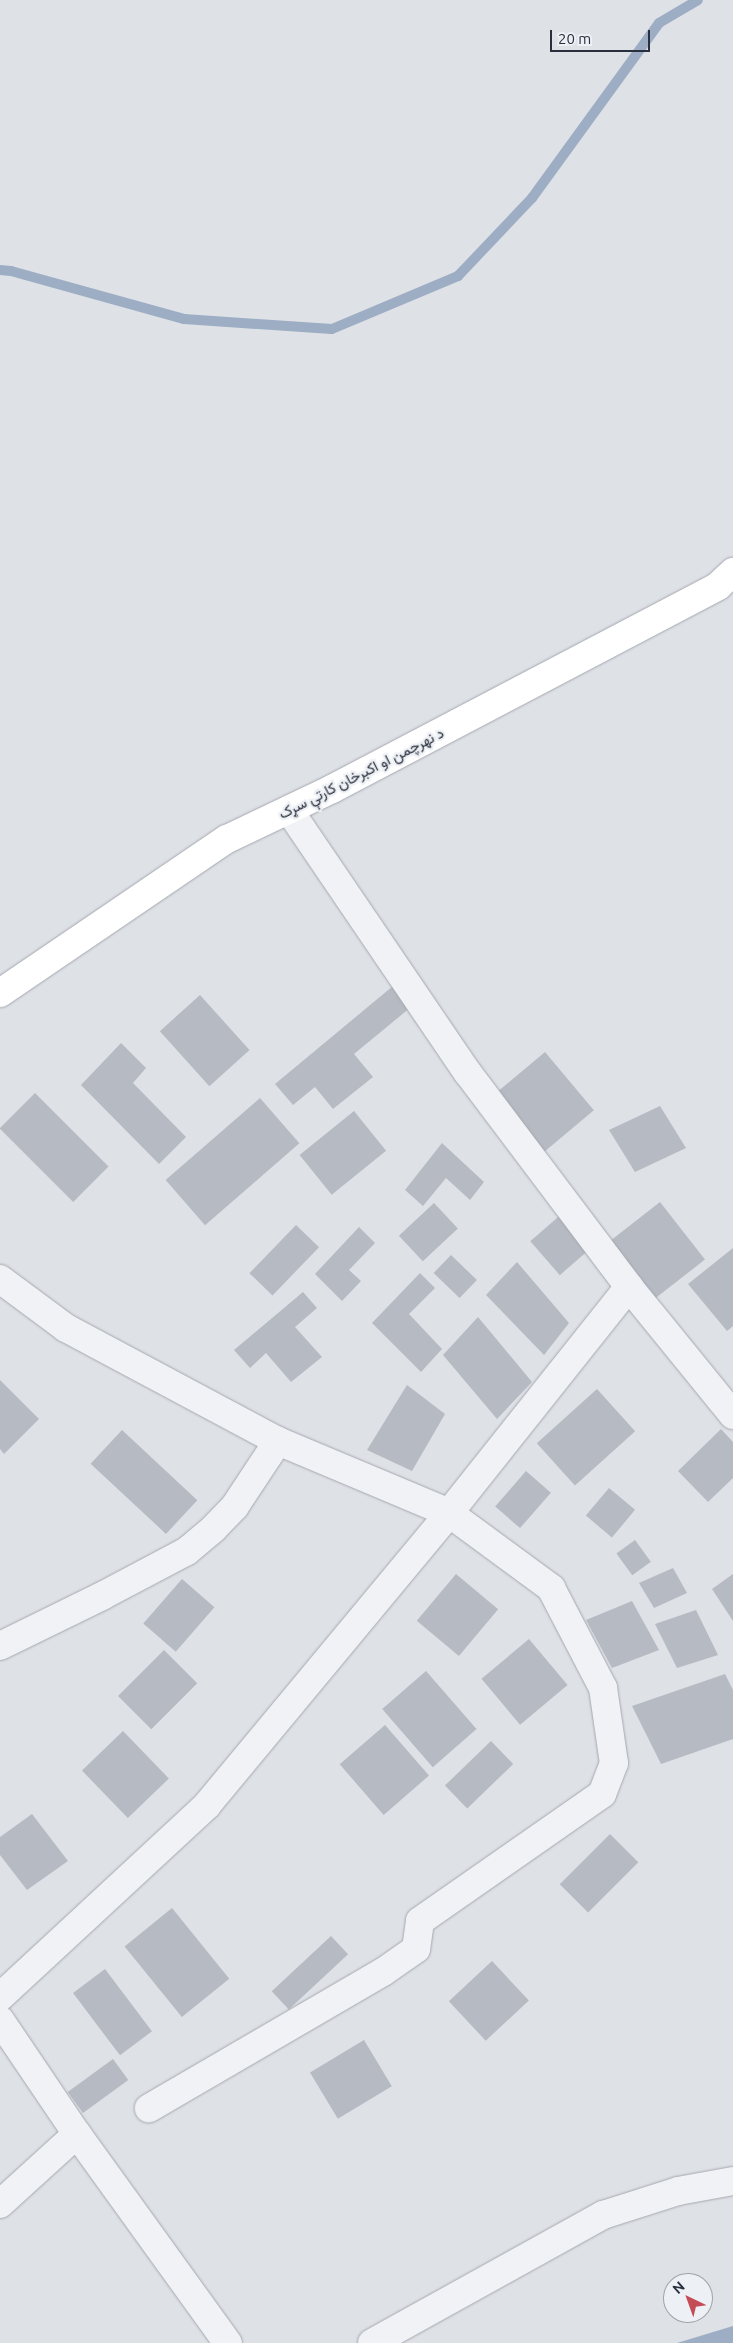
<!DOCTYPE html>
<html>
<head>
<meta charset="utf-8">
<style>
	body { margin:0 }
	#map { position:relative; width:733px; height:2343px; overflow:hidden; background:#dee1e6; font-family:Ubuntu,Vazirmatn,sans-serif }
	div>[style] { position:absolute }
	.water>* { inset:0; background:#9cadc4 }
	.stream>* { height:10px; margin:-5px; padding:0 5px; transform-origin:5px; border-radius:5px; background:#9cadc4 }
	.building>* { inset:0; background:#b6bac3; transform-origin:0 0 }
	.roads { filter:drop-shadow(0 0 1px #a4a8b0) drop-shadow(0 0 1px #a4a8b0) }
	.minor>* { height:28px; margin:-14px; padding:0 14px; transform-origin:14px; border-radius:14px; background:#f1f2f5 }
	.major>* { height:28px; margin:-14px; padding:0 14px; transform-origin:14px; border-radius:14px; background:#fff }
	span { translate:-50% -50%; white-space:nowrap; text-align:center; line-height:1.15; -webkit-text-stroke:4.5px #edf0f4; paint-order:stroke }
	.street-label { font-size:15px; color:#292f3c }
	.north { position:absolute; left:663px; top:2273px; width:50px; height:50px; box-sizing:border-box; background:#edf0f4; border:1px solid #9fa3aa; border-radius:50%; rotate:318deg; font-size:14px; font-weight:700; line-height:20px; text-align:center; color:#292f3c }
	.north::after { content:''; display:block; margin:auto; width:18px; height:22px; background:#c34c57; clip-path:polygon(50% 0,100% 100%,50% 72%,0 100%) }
	.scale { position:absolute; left:550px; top:30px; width:100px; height:22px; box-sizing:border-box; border:2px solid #292f3c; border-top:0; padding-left:6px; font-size:15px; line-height:18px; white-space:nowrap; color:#292f3c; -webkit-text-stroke:4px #edf0f4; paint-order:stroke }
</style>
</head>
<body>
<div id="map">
	<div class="water">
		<div style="clip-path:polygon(733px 2326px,733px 2343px,677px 2343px)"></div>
	</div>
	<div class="stream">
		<div style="left:0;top:270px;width:11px;rotate:5deg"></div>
		<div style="left:11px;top:271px;width:180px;rotate:15.5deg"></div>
		<div style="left:184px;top:319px;width:148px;rotate:3.9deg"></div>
		<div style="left:332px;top:329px;width:137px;rotate:-22.8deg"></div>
		<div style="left:458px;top:276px;width:108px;rotate:-46.5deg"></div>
		<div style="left:532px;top:198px;width:216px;rotate:-54deg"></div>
		<div style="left:659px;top:23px;width:45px;rotate:-30.5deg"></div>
	</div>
	<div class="building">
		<div style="clip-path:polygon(393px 986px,411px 1007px,354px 1054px,373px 1077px,333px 1109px,315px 1087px,293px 1105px,275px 1084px)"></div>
		<div style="left:200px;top:995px;width:74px;height:54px;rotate:48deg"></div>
		<div style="clip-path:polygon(121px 1043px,146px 1068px,133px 1083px,186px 1137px,159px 1164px,81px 1085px)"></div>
		<div style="left:545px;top:1052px;width:76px;height:67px;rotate:50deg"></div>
		<div style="left:35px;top:1093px;width:104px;height:50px;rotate:45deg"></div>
		<div style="left:260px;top:1098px;width:60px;height:125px;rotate:49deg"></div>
		<div style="clip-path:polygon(660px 1106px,686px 1148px,635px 1172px,609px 1130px)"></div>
		<div style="left:354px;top:1111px;width:51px;height:70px;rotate:51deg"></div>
		<div style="clip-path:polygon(442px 1143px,484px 1182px,470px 1200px,446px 1178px,423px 1206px,405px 1190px)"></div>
		<div style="left:660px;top:1202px;width:73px;height:65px;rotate:52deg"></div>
		<div style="left:434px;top:1203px;width:35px;height:48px;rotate:47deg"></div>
		<div style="left:565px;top:1211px;width:45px;height:46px;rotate:49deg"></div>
		<div style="left:296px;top:1225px;width:32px;height:67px;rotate:44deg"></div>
		<div style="clip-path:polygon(359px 1227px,375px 1243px,349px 1270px,361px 1281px,342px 1301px,315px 1274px)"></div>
		<div style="clip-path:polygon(733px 1248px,733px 1326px,727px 1331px,688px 1284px)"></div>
		<div style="left:451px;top:1255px;width:36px;height:25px;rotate:44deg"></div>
		<div style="clip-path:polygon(517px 1262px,569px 1323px,544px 1355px,486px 1295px)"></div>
		<div style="clip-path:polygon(420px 1273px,435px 1288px,409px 1314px,442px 1349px,421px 1372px,372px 1323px)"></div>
		<div style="clip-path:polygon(303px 1292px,317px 1308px,295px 1327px,322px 1357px,291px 1382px,266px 1353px,250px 1368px,234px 1350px)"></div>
		<div style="clip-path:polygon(478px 1317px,532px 1382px,497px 1419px,443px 1355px)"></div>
		<div style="clip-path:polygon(0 1380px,39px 1419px,4px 1454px,0 1449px)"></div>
		<div style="clip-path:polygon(407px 1385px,445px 1414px,412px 1471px,367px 1450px)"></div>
		<div style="left:597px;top:1389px;width:57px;height:81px;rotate:48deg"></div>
		<div style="clip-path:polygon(721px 1429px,733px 1442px,733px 1478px,708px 1502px,678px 1471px)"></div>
		<div style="left:122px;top:1430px;width:103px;height:46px;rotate:43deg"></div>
		<div style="left:526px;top:1471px;width:33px;height:47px;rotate:41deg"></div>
		<div style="left:609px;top:1488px;width:34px;height:36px;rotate:40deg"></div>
		<div style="left:635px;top:1540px;width:27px;height:23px;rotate:54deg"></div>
		<div style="clip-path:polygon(673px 1568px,687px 1593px,654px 1608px,639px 1583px)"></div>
		<div style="left:456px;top:1574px;width:55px;height:61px;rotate:40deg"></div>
		<div style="clip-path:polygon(733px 1574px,733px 1621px,712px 1589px)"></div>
		<div style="left:182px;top:1579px;width:43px;height:59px;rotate:41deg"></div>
		<div style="clip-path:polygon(632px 1601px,659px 1650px,612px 1668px,586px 1620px)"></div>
		<div style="clip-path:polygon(696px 1610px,718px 1655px,677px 1668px,655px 1624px)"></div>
		<div style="left:529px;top:1639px;width:60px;height:62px;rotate:50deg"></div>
		<div style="left:164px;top:1650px;width:47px;height:65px;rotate:45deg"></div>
		<div style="left:426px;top:1671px;width:77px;height:58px;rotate:49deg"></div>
		<div style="clip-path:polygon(725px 1674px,733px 1690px,733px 1739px,661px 1764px,632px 1706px)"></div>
		<div style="left:385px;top:1725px;width:67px;height:60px;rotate:49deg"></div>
		<div style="left:123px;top:1731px;width:66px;height:57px;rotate:46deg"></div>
		<div style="left:491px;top:1741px;width:32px;height:64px;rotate:46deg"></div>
		<div style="clip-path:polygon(32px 1814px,68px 1861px,27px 1890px,0 1855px,0 1837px)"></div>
		<div style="left:610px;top:1834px;width:40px;height:71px;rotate:45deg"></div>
		<div style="left:172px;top:1908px;width:91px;height:61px;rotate:51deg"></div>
		<div style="left:331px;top:1936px;width:25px;height:81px;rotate:47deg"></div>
		<div style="left:492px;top:1961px;width:54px;height:59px;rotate:47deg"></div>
		<div style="left:105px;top:1969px;width:78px;height:40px;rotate:53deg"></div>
		<div style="left:364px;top:2040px;width:54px;height:63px;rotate:59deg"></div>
		<div style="left:113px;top:2059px;width:26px;height:56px;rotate:54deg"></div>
	</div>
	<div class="roads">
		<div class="minor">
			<div style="left:289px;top:810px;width:318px;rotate:55.8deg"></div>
			<div style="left:468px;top:1073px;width:268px;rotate:53deg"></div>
			<div style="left:629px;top:1287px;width:165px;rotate:50.9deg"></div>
			<div style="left:0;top:1279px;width:82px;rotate:36.6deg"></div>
			<div style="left:66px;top:1328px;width:240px;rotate:28.1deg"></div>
			<div style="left:278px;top:1441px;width:186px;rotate:22.8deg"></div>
			<div style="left:449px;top:1513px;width:127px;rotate:36.3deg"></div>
			<div style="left:551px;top:1588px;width:113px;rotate:62.5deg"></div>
			<div style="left:603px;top:1688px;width:76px;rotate:81.7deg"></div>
			<div style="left:614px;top:1763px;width:33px;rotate:111deg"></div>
			<div style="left:602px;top:1794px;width:222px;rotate:145.1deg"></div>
			<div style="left:420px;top:1921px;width:28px;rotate:98deg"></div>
			<div style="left:416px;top:1949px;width:40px;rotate:145.1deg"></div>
			<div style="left:383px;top:1972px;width:271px;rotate:149.8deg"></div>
			<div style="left:0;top:1646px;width:114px;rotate:-26.1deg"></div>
			<div style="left:102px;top:1596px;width:96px;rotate:-27.9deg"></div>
			<div style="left:187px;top:1551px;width:35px;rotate:-40deg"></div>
			<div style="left:214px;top:1528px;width:30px;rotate:-46deg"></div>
			<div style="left:235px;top:1506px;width:78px;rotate:-56.5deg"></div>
			<div style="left:0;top:1997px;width:282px;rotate:-42.8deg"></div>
			<div style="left:207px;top:1805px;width:379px;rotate:-50.3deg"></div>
			<div style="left:449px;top:1513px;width:289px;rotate:-51.5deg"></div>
			<div style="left:0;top:2020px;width:138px;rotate:56deg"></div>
			<div style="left:77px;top:2134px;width:258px;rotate:54.2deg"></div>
			<div style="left:0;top:2204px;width:104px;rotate:-42.3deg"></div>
			<div style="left:372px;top:2343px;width:264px;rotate:-29deg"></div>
			<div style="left:603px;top:2215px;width:79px;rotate:-17.7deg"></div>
			<div style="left:678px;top:2191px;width:56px;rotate:-10.3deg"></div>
		</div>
		<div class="major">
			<div style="left:0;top:993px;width:274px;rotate:-34.2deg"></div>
			<div style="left:227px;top:839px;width:116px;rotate:-25.5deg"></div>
			<div style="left:332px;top:789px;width:436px;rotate:-27.7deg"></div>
			<div style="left:718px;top:586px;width:21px;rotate:-43deg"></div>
		</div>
	</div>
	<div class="street-label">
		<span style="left:361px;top:773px;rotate:-27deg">د نهرچمن او اکبرخان کارتې سړک</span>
	</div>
	<div class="north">N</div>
	<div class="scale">20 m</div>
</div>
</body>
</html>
